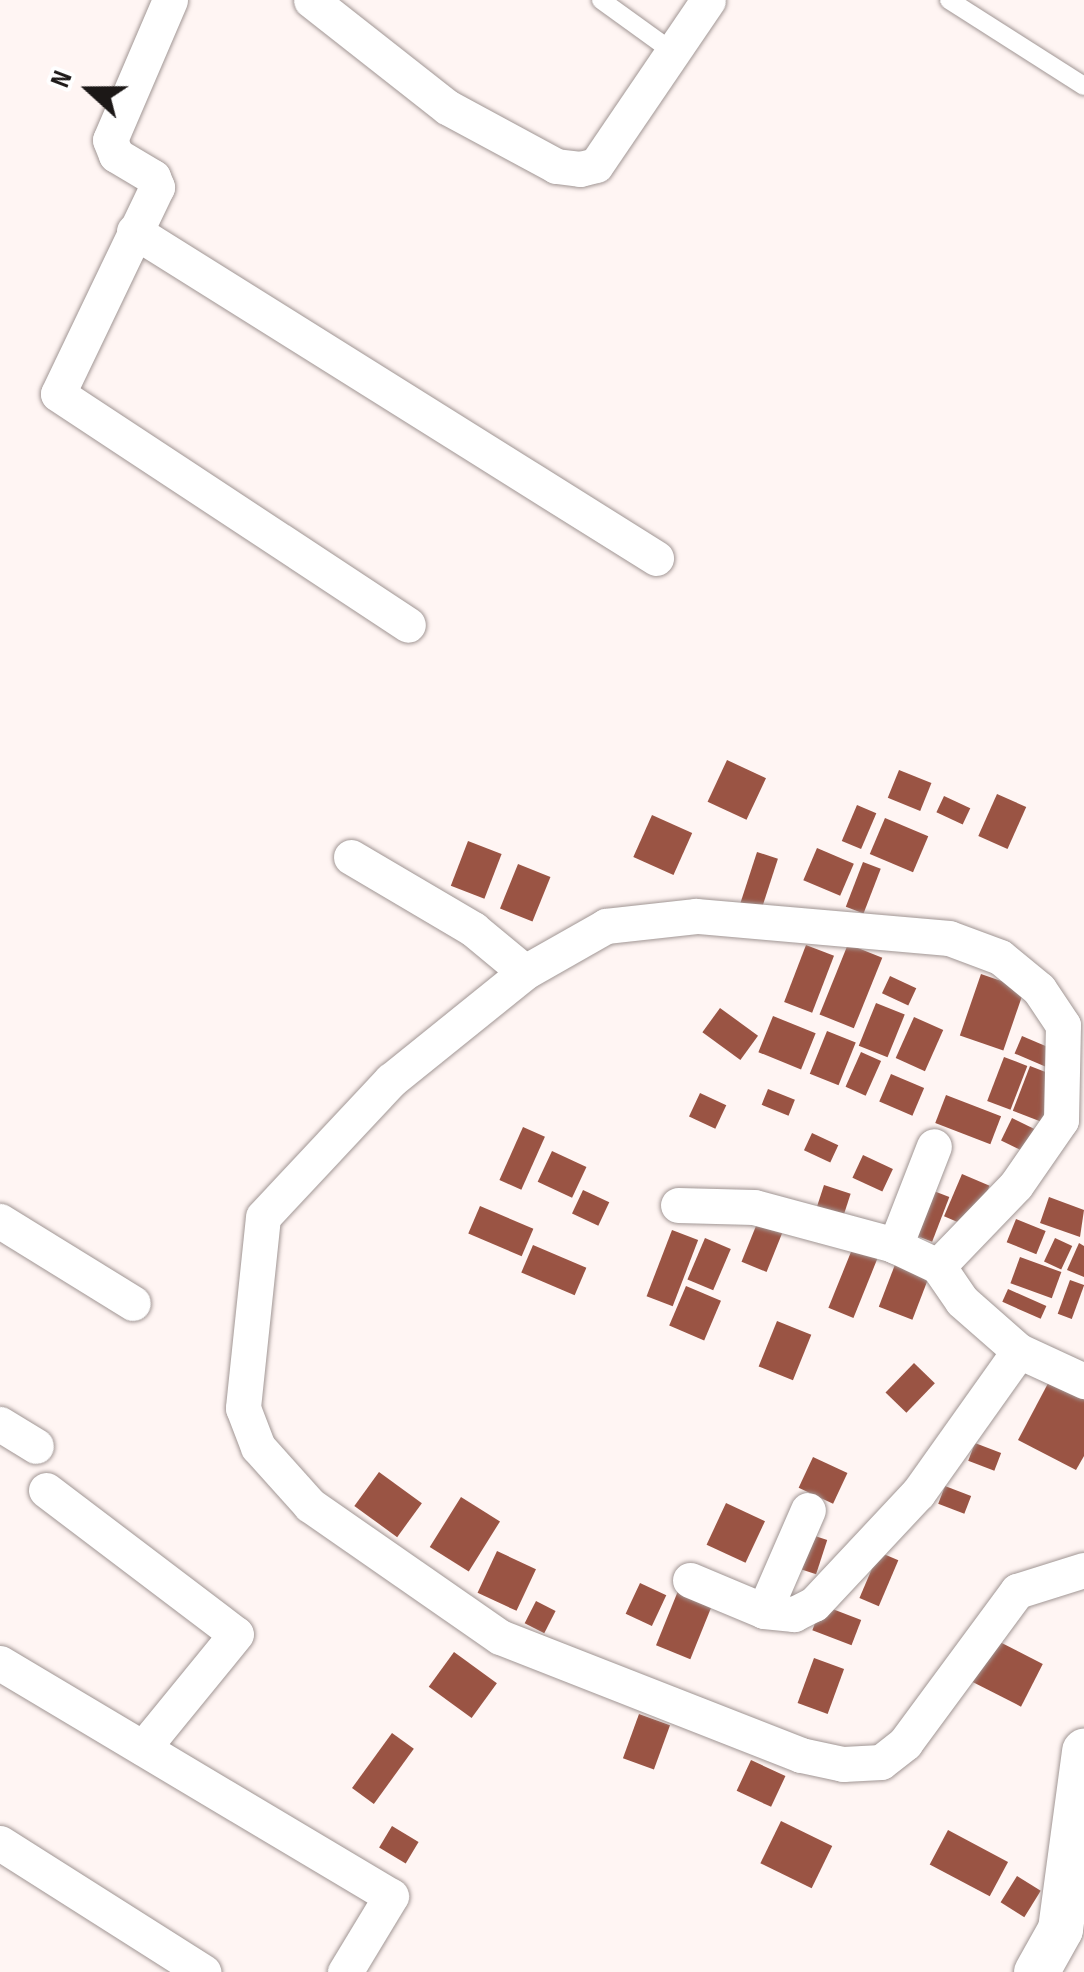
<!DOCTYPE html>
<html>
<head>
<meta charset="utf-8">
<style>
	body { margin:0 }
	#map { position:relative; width:1084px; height:1972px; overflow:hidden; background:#fff5f3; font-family:"Sofia Sans Condensed",sans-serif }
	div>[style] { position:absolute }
	.building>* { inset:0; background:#9a5444; transform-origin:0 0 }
	.roads { filter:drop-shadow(0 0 2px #a19694) drop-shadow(0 0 2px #a19694) }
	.service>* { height:18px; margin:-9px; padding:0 9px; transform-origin:9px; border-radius:9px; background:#fff }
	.minor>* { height:35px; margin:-17.5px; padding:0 17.5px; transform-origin:17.5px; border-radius:17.5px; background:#fff }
	.tertiary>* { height:45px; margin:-22.5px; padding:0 22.5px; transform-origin:22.5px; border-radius:22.5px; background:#fff }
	span { translate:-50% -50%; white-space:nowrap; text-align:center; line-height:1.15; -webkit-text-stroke:8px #fff; paint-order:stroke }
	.north { position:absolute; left:40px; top:40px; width:100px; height:100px; -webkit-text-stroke:8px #fff; paint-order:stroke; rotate:291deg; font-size:28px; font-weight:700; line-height:40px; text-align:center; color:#1c1817 }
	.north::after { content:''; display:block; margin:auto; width:35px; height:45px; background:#1c1817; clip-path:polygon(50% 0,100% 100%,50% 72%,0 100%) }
</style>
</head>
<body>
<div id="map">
	<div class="building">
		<div style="left:727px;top:760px;width:43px;height:46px;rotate:25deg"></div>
		<div style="left:899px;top:770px;width:35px;height:30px;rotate:22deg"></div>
		<div style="left:997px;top:794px;width:32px;height:46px;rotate:24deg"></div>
		<div style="left:944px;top:796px;width:29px;height:18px;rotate:25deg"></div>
		<div style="left:857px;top:805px;width:21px;height:39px;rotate:23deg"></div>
		<div style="left:652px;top:815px;width:44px;height:46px;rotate:24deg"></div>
		<div style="left:885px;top:818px;width:47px;height:39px;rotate:23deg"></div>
		<div style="left:468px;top:841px;width:36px;height:48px;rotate:21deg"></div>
		<div style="left:817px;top:848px;width:40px;height:35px;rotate:23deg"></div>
		<div style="left:757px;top:852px;width:22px;height:61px;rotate:18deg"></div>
		<div style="left:863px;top:862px;width:19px;height:48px;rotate:21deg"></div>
		<div style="left:518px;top:864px;width:35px;height:48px;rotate:22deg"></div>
		<div style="left:848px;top:944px;width:37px;height:76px;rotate:22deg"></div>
		<div style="left:806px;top:945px;width:30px;height:61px;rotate:21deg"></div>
		<div style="left:981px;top:974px;width:46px;height:65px;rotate:19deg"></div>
		<div style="left:890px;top:976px;width:29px;height:19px;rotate:25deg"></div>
		<div style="left:876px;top:1003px;width:31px;height:46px;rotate:22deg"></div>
		<div style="left:720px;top:1008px;width:47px;height:30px;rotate:36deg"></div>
		<div style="left:773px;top:1016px;width:46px;height:39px;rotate:22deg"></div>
		<div style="left:914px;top:1017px;width:32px;height:45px;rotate:24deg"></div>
		<div style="left:827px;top:1031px;width:31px;height:46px;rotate:22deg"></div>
		<div style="left:1022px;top:1036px;width:44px;height:19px;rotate:23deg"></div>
		<div style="left:861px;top:1052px;width:22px;height:38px;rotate:24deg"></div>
		<div style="left:1004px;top:1057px;width:25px;height:47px;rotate:21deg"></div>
		<div style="left:1030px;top:1066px;width:36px;height:48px;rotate:21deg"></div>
		<div style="left:891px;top:1074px;width:36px;height:30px;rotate:23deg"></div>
		<div style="left:768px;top:1089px;width:29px;height:17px;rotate:22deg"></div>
		<div style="left:700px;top:1093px;width:29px;height:26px;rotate:25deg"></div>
		<div style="left:946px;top:1095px;width:59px;height:30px;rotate:21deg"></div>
		<div style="left:1012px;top:1118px;width:34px;height:25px;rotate:26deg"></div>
		<div style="left:523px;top:1127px;width:24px;height:58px;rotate:24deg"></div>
		<div style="left:812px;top:1133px;width:29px;height:19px;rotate:25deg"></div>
		<div style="left:552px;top:1151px;width:38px;height:34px;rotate:25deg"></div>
		<div style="left:863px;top:1155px;width:33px;height:25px;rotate:25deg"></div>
		<div style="left:962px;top:1174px;width:30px;height:46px;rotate:23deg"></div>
		<div style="left:824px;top:1185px;width:28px;height:25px;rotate:18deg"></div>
		<div style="left:926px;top:1188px;width:25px;height:48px;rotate:21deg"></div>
		<div style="left:583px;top:1190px;width:29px;height:26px;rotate:25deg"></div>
		<div style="clip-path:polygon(1049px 1197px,1084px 1210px,1080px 1237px,1040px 1223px)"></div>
		<div style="left:480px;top:1206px;width:58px;height:30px;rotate:23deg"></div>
		<div style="left:1016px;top:1219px;width:32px;height:25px;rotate:22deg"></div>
		<div style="left:758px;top:1221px;width:27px;height:44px;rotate:22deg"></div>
		<div style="left:672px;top:1230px;width:28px;height:71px;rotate:21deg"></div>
		<div style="left:705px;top:1238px;width:28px;height:45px;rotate:23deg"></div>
		<div style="left:1055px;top:1238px;width:19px;height:26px;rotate:25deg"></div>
		<div style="left:855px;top:1242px;width:27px;height:71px;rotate:22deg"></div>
		<div style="clip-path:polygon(1079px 1243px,1084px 1246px,1084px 1277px,1067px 1270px)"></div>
		<div style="left:533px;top:1245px;width:58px;height:30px;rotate:23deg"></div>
		<div style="left:1020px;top:1257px;width:44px;height:28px;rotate:20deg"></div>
		<div style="left:896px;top:1262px;width:36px;height:48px;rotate:21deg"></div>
		<div style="left:1070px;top:1280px;width:15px;height:36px;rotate:20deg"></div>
		<div style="left:686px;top:1286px;width:38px;height:43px;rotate:23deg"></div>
		<div style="left:1008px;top:1289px;width:42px;height:14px;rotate:24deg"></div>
		<div style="left:777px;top:1321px;width:37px;height:49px;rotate:22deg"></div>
		<div style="left:914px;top:1363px;width:29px;height:41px;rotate:44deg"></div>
		<div style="clip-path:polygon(1054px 1372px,1084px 1388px,1084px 1456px,1076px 1470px,1018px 1440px)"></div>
		<div style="left:975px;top:1443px;width:28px;height:19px;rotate:21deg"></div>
		<div style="left:813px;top:1457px;width:38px;height:34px;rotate:25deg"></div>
		<div style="left:379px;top:1472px;width:53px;height:42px;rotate:36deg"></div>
		<div style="left:945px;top:1486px;width:28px;height:19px;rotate:21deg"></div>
		<div style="left:461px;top:1497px;width:46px;height:59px;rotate:32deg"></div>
		<div style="left:726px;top:1503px;width:43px;height:46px;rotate:25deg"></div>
		<div style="left:812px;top:1535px;width:16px;height:36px;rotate:18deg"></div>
		<div style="left:497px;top:1551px;width:43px;height:46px;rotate:25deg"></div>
		<div style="left:879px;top:1552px;width:21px;height:50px;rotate:23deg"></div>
		<div style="left:640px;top:1583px;width:29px;height:34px;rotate:25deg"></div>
		<div style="left:680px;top:1586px;width:37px;height:64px;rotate:22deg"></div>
		<div style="left:536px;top:1601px;width:22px;height:25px;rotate:27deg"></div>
		<div style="left:822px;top:1605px;width:42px;height:27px;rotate:21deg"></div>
		<div style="left:992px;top:1638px;width:57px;height:48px;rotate:27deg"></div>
		<div style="left:454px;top:1652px;width:53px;height:43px;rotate:36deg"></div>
		<div style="left:814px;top:1658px;width:32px;height:48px;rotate:20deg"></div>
		<div style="left:639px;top:1714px;width:33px;height:47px;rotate:20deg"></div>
		<div style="left:392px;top:1733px;width:27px;height:68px;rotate:36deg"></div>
		<div style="left:751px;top:1760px;width:38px;height:34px;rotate:25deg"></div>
		<div style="left:781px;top:1821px;width:57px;height:47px;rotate:26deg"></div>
		<div style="left:392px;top:1826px;width:31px;height:25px;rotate:31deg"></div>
		<div style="left:948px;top:1830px;width:68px;height:39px;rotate:28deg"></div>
		<div style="left:1017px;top:1876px;width:28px;height:31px;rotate:32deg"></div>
	</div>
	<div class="roads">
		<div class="service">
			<div style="left:601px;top:0;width:89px;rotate:35.8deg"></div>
			<div style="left:949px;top:0;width:160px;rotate:32.5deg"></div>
		</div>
		<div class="minor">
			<div style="left:170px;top:0;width:152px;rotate:113.2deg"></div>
			<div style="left:110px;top:140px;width:16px;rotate:68deg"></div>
			<div style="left:116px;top:155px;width:43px;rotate:30.7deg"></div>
			<div style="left:153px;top:177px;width:11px;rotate:68deg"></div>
			<div style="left:157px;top:187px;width:229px;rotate:115.6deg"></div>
			<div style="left:58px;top:394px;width:419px;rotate:33.4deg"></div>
			<div style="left:311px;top:0;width:173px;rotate:38.2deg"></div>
			<div style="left:447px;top:107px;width:124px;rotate:28.4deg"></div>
			<div style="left:556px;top:166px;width:24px;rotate:7deg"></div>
			<div style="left:580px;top:169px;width:16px;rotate:-14deg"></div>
			<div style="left:596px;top:165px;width:199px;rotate:-55.8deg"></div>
			<div style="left:134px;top:231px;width:616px;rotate:32.06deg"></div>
			<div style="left:351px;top:857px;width:142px;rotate:30.5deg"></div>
			<div style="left:473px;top:929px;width:67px;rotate:39.6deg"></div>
			<div style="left:678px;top:1205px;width:76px;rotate:1.5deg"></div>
			<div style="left:754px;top:1207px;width:142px;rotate:15.1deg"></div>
			<div style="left:891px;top:1244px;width:52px;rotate:25.1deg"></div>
			<div style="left:938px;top:1266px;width:42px;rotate:55.6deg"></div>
			<div style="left:962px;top:1301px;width:76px;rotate:41.3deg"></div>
			<div style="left:1019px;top:1351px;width:72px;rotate:24.8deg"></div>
			<div style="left:0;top:1221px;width:156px;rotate:31.7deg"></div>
			<div style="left:895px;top:1246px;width:107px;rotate:-68.7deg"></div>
			<div style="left:938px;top:1266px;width:112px;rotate:-46.1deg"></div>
			<div style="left:1016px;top:1185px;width:79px;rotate:-55.3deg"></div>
			<div style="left:1061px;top:1120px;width:95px;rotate:-88.8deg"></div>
			<div style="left:1063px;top:1025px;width:43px;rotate:-123.7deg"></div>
			<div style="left:1039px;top:989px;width:50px;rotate:-140.6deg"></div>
			<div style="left:1000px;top:957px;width:54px;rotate:-159.6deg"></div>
			<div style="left:949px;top:938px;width:254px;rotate:-175deg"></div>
			<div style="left:696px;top:916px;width:91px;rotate:173.7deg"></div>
			<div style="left:606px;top:926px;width:93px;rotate:150.4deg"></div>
			<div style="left:525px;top:972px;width:172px;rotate:141.1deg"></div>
			<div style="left:391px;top:1080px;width:187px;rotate:133.1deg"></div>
			<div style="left:263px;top:1217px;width:192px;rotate:96deg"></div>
			<div style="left:243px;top:1408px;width:42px;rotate:69deg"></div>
			<div style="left:258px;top:1447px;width:78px;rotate:48.1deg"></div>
			<div style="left:310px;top:1505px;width:231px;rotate:34.8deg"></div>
			<div style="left:500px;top:1637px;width:323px;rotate:21.4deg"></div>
			<div style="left:801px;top:1755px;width:43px;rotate:12.1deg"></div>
			<div style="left:843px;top:1764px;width:38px;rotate:-3deg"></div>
			<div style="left:881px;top:1762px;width:31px;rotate:-38deg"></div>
			<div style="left:905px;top:1743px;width:189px;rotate:-53.6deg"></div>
			<div style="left:1017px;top:1591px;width:70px;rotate:-17.4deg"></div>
			<div style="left:0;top:1424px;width:42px;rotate:31.4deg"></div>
			<div style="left:46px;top:1490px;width:238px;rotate:37.2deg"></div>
			<div style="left:236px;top:1634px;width:147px;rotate:129.2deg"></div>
			<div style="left:690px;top:1580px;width:80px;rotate:22.7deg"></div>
			<div style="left:764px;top:1611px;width:30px;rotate:6deg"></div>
			<div style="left:794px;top:1614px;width:22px;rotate:-27deg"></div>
			<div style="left:814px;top:1604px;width:152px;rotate:-46.9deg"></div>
			<div style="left:918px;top:1493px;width:174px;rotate:-54.6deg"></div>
			<div style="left:764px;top:1611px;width:110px;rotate:-66.5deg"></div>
			<div style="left:0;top:1663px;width:455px;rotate:30.8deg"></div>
			<div style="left:391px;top:1896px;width:89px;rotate:121.2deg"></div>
			<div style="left:0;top:1843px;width:241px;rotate:32.4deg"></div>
		</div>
		<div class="tertiary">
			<div style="left:1036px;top:1972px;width:49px;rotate:-60.8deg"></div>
			<div style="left:1060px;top:1929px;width:180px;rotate:-82.3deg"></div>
		</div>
	</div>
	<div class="north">N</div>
</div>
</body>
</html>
